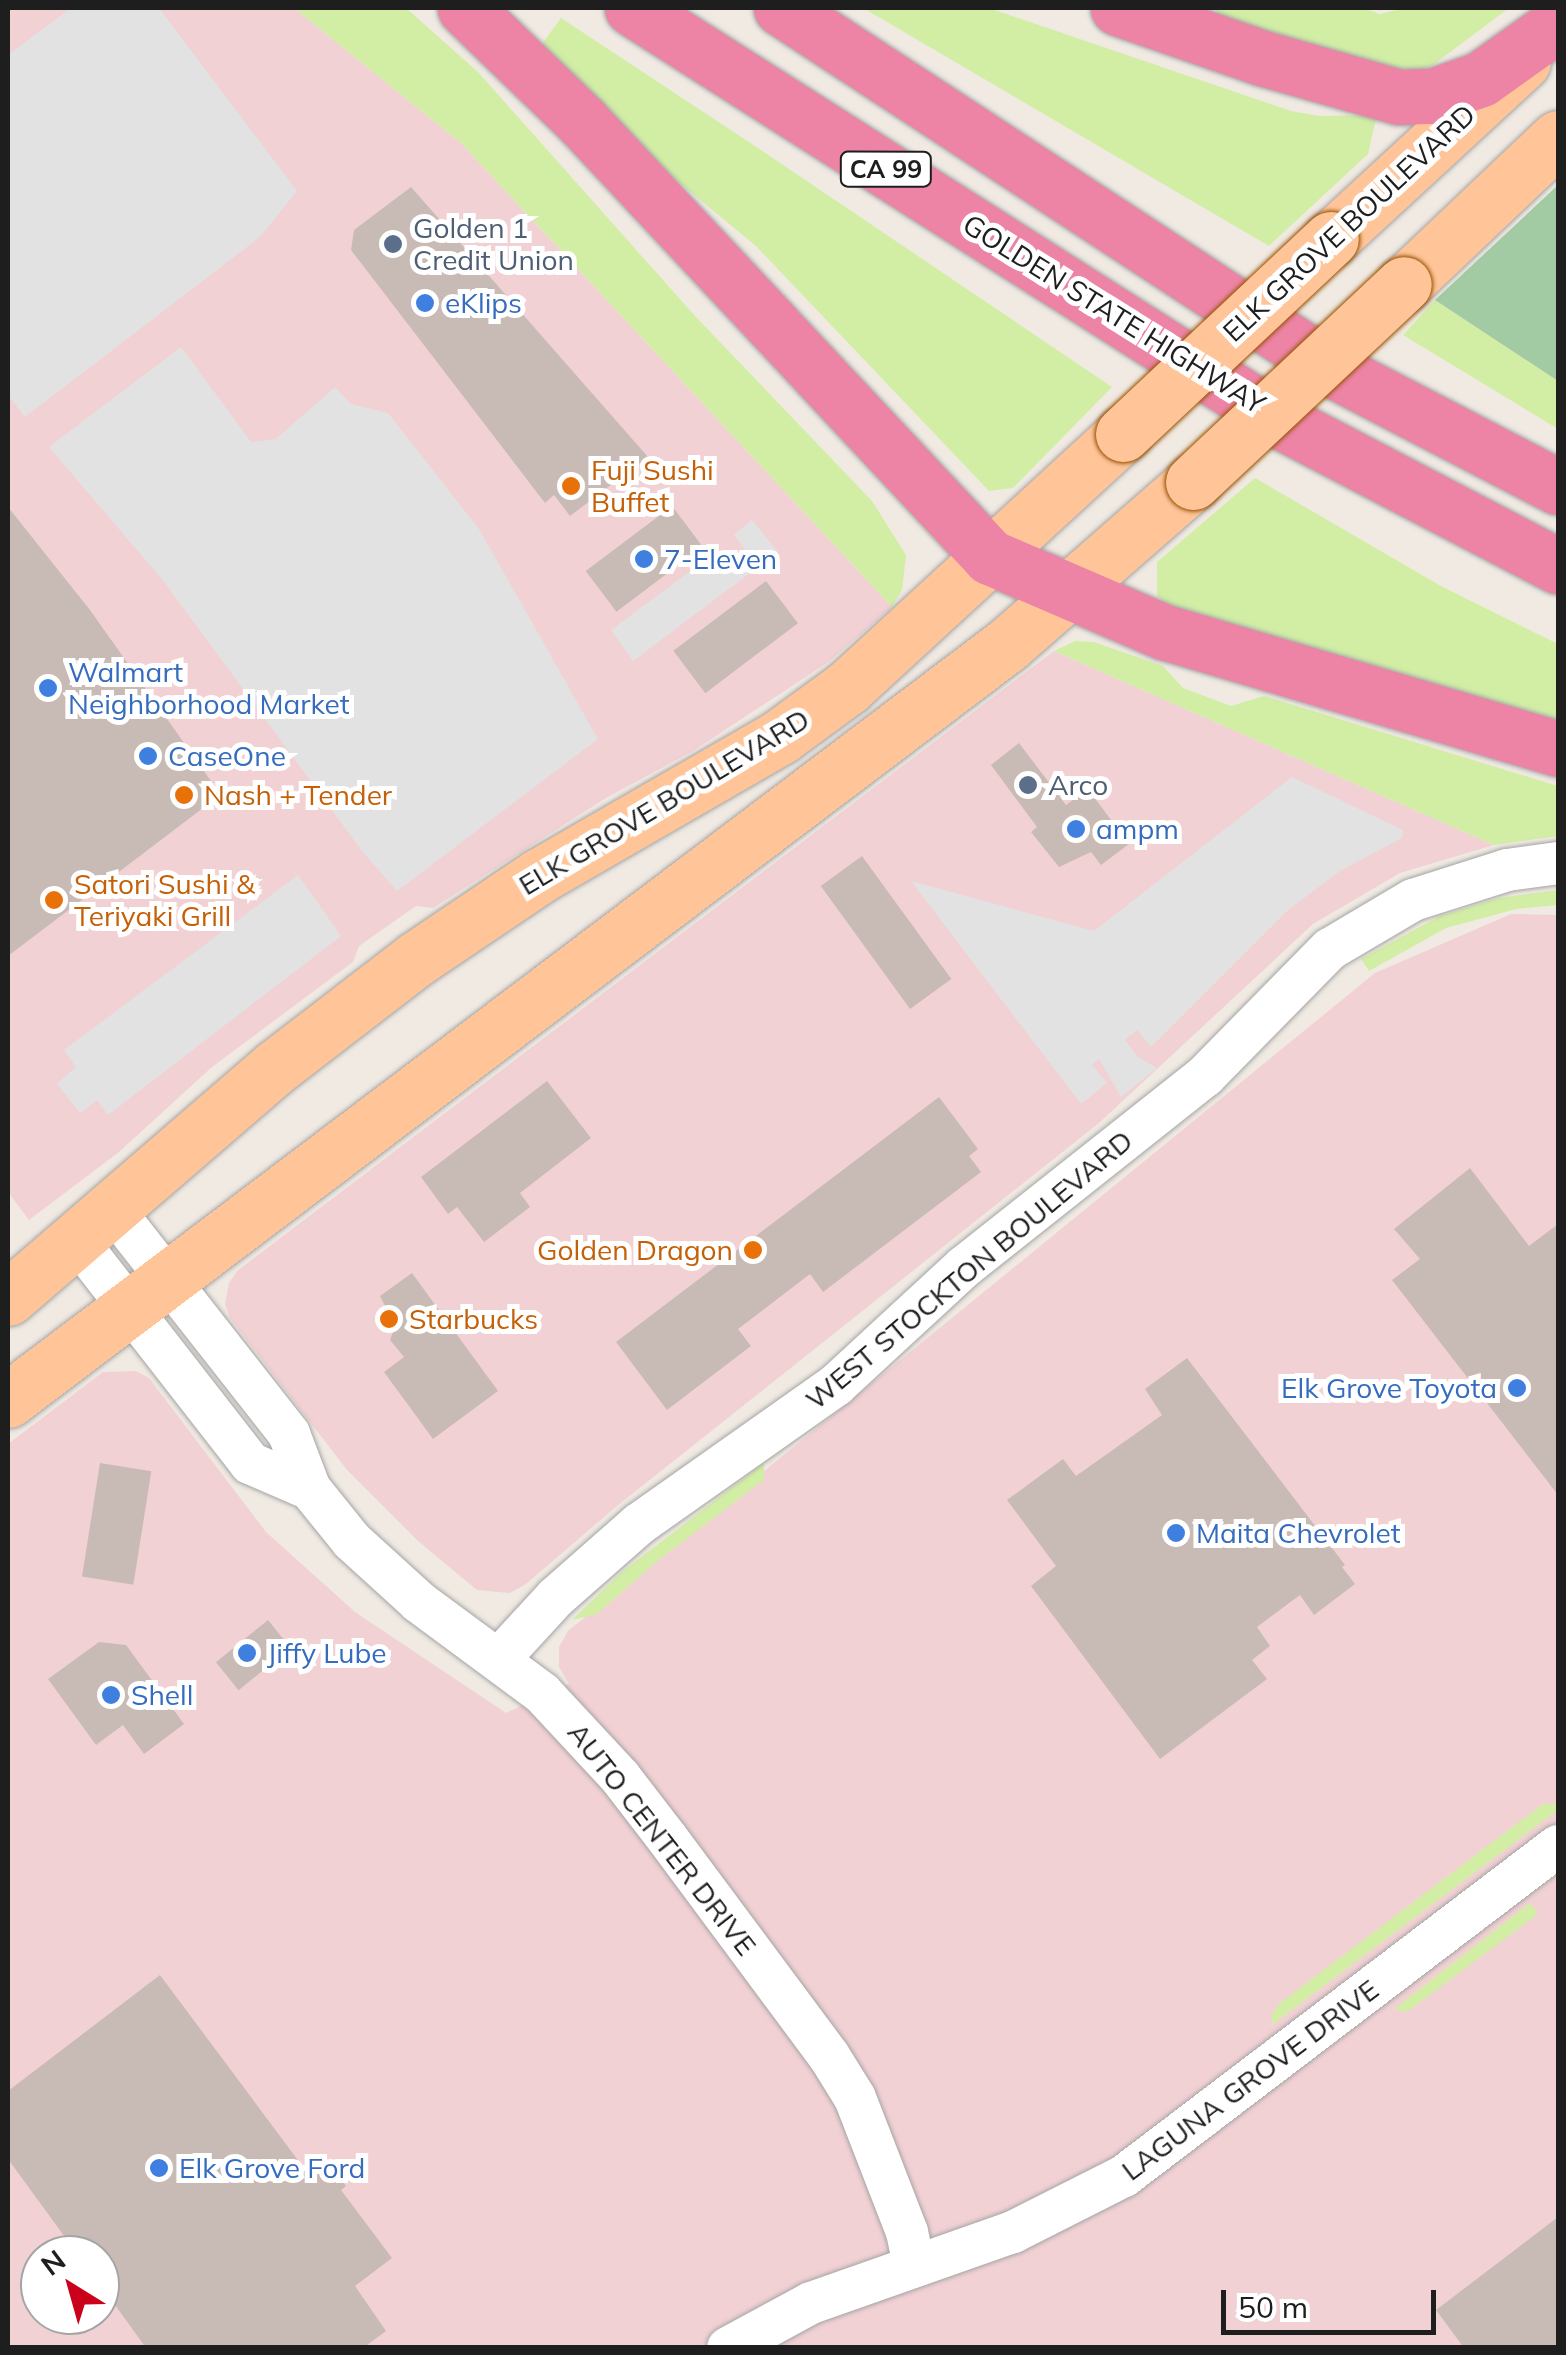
<!DOCTYPE html>
<html>
<head>
<meta charset="utf-8">
<style>
	body { margin:0 }
	#map { position:relative; width:1566px; height:2355px; overflow:hidden; background:#f0eae3; font-family:Mulish,sans-serif }
	div>[style] { position:absolute }
	.commercial>* { inset:0; background:#f2d1d4 }
	.grass>* { inset:0; background:#d2eea5 }
	.cemetery>* { inset:0; background:#a2caa3 }
	.parking>* { inset:0; background:#e2e2e2 }
	.building>* { inset:0; background:#c8bbb6; transform-origin:0 0 }
	.roads { filter:drop-shadow(0 0 2px #a5a5a5) drop-shadow(0 0 2px #a5a5a5) }
	.minor>* { height:42px; margin:-21px; padding:0 21px; transform-origin:21px; border-radius:21px; background:#fff }
	.major>* { height:55px; margin:-27.5px; padding:0 27.5px; transform-origin:27.5px; border-radius:27.5px; background:#ffc598 }
	.highway>* { height:55px; margin:-27.5px; padding:0 27.5px; transform-origin:27.5px; border-radius:27.5px; background:#ed84a6 }
	.bridges { filter:drop-shadow(0 0 2px #975100) drop-shadow(0 0 2px #975100) }
	.major-bridge>* { height:55px; margin:-27.5px; padding:0 27.5px; transform-origin:27.5px; border-radius:27.5px; background:#ffc598 }
	.dots>* { width:28px; height:28px; translate:-50% -50%; box-sizing:border-box; border:5px solid #fff; border-radius:50% }
	span { translate:-50% -50%; white-space:nowrap; text-align:center; line-height:1.15; -webkit-text-stroke:10px #fff; paint-order:stroke }
	.shield-label span { padding:2px 8px; background:#fff; border:2px solid; border-radius:8px; -webkit-text-stroke-width:0 }
	.shield-label { font-size:25px; color:#1e1e1e; font-weight:700 }
	.street-label { font-size:28px; color:#1e1e1e }
	.service-label { font-size:28px; color:#4e5e75 }
	.left { translate:0 -50%; text-align:left }
	.shop-label { font-size:28px; color:#366cbe }
	.right { translate:-100% -50%; text-align:right }
	.food-label { font-size:28px; color:#c56008 }
	.frame { position:absolute; inset:0; border:10px solid #1e1e1e; pointer-events:none }
	.north { position:absolute; left:20px; top:2235px; width:100px; height:100px; box-sizing:border-box; background:#fff; border:2px solid #a5a5a5; border-radius:50%; rotate:323deg; font-size:28px; font-weight:700; line-height:40px; text-align:center; color:#1e1e1e }
	.north::after { content:''; display:block; margin:auto; width:35px; height:45px; background:#cb001b; clip-path:polygon(50% 0,100% 100%,50% 72%,0 100%) }
	.scale { position:absolute; left:1221px; top:2290px; width:215px; height:45px; box-sizing:border-box; border:5px solid #1e1e1e; border-top:0; padding-left:12px; font-size:30px; line-height:35px; white-space:nowrap; color:#1e1e1e; -webkit-text-stroke:8px #fff; paint-order:stroke }
</style>
</head>
<body>
<div id="map">
	<div class="commercial">
		<div style="clip-path:polygon(8px 8px,294px 8px,461px 143px,892px 607px,830px 661px,693px 751px,606px 798px,433px 908px,416px 906px,359px 946px,353px 962px,212px 1067px,119px 1152px,29px 1220px,8px 1192px)"></div>
		<div style="clip-path:polygon(1054px 651px,1494px 845px,1400px 873px,1313px 924px,1099px 1123px,617px 1506px,526px 1584px,510px 1593px,477px 1590px,418px 1541px,347px 1470px,230px 1318px,225px 1304px,229px 1283px,237px 1271px)"></div>
		<div style="clip-path:polygon(evenodd,1511px 914px,1558px 915px,1558px 2347px,8px 2348px,8px 1444px,103px 1372px,136px 1371px,149px 1378px,266px 1532px,355px 1612px,506px 1713px,569px 1684px,559px 1667px,559px 1647px,568px 1631px,1375px 973px,1511px 914px,40px 2255px,100px 2255px,100px 2315px,40px 2315px,40px 2255px)"></div>
	</div>
	<div class="grass">
		<div style="clip-path:polygon(294px 8px,406px 8px,478px 72px,695px 316px,872px 501px,906px 555px,902px 590px,892px 607px,461px 143px)"></div>
		<div style="clip-path:polygon(863px 8px,989px 8px,1291px 111px,1319px 116px,1377px 115px,1368px 154px,1269px 246px)"></div>
		<div style="clip-path:polygon(1214px 8px,1363px 8px,1380px 14px,1405px 8px,1509px 8px,1433px 65px,1409px 76px,1223px 20px)"></div>
		<div style="clip-path:polygon(561px 18px,758px 148px,1112px 387px,1013px 488px,989px 491px,756px 246px,647px 156px,539px 48px)"></div>
		<div style="clip-path:polygon(1435px 300px,1558px 381px,1558px 429px,1403px 335px)"></div>
		<div style="clip-path:polygon(1255px 478px,1441px 586px,1558px 644px,1558px 721px,1170px 607px,1157px 596px,1157px 562px)"></div>
		<div style="clip-path:polygon(1075px 641px,1094px 642px,1163px 666px,1183px 688px,1231px 706px,1264px 696px,1558px 786px,1558px 836px,1494px 845px,1054px 651px)"></div>
		<div style="clip-path:polygon(1558px 890px,1558px 905px,1516px 909px,1446px 928px,1369px 971px,1361px 959px,1440px 916px,1499px 898px)"></div>
		<div style="clip-path:polygon(764px 1463px,764px 1480px,757px 1485px,655px 1563px,597px 1614px,572px 1620px,623px 1571px)"></div>
		<div style="clip-path:polygon(1543px 1804px,1558px 1804px,1558px 1810px,1272px 2025px,1272px 2014px,1280px 2003px)"></div>
		<div style="clip-path:polygon(1530px 1903px,1538px 1914px,1407px 2012px,1394px 2009px)"></div>
	</div>
	<div class="cemetery">
		<div style="clip-path:polygon(1558px 185px,1558px 381px,1435px 300px)"></div>
	</div>
	<div class="parking">
		<div style="clip-path:polygon(71px 8px,159px 8px,297px 191px,260px 237px,25px 417px,8px 395px,8px 55px)"></div>
		<div style="clip-path:polygon(181px 347px,251px 442px,276px 439px,335px 387px,351px 404px,388px 413px,479px 529px,598px 739px,397px 891px,362px 851px,165px 583px,49px 447px)"></div>
		<div style="clip-path:polygon(752px 520px,778px 552px,633px 661px,611px 630px,713px 554px,727px 571px,749px 555px,734px 535px)"></div>
		<div style="clip-path:polygon(1292px 777px,1403px 830px,1402px 838px,1340px 871px,1288px 910px,1151px 1047px,1137px 1030px,1125px 1040px,1138px 1057px,1157px 1068px,1121px 1097px,1099px 1059px,1092px 1065px,1107px 1083px,1081px 1104px,911px 881px,1094px 931px)"></div>
		<div style="clip-path:polygon(298px 875px,341px 936px,108px 1115px,97px 1100px,80px 1113px,57px 1084px,76px 1067px,64px 1050px)"></div>
	</div>
	<div class="building">
		<div style="clip-path:polygon(411px 187px,648px 457px,570px 516px,554px 495px,545px 503px,351px 250px,354px 230px)"></div>
		<div style="left:672px;top:506px;width:51px;height:108px;rotate:53deg"></div>
		<div style="clip-path:polygon(8px 507px,90px 610px,211px 781px,207px 805px,8px 956px)"></div>
		<div style="left:766px;top:581px;width:53px;height:116px;rotate:53deg"></div>
		<div style="clip-path:polygon(1019px 743px,1066px 805px,1088px 789px,1129px 844px,1101px 865px,1091px 852px,1059px 867px,1031px 832px,1037px 827px,991px 765px)"></div>
		<div style="left:862px;top:856px;width:152px;height:51px;rotate:54deg"></div>
		<div style="clip-path:polygon(547px 1081px,591px 1138px,520px 1193px,530px 1207px,484px 1242px,457px 1207px,448px 1214px,421px 1177px)"></div>
		<div style="clip-path:polygon(939px 1097px,978px 1149px,969px 1156px,981px 1172px,823px 1292px,810px 1274px,738px 1329px,751px 1346px,667px 1410px,616px 1342px)"></div>
		<div style="clip-path:polygon(1470px 1168px,1529px 1246px,1558px 1224px,1558px 1495px,1392px 1280px,1420px 1259px,1394px 1229px)"></div>
		<div style="clip-path:polygon(412px 1273px,498px 1391px,433px 1439px,384px 1372px,404px 1357px,390px 1340px,395px 1326px,380px 1296px)"></div>
		<div style="clip-path:polygon(1187px 1358px,1345px 1565px,1342px 1567px,1355px 1584px,1314px 1615px,1300px 1595px,1257px 1627px,1270px 1646px,1252px 1660px,1267px 1679px,1160px 1759px,1031px 1586px,1056px 1566px,1007px 1500px,1063px 1459px,1076px 1476px,1162px 1415px,1145px 1389px)"></div>
		<div style="left:100px;top:1463px;width:52px;height:115px;rotate:9deg"></div>
		<div style="left:268px;top:1620px;width:36px;height:67px;rotate:51deg"></div>
		<div style="clip-path:polygon(99px 1642px,126px 1645px,184px 1724px,144px 1754px,123px 1725px,96px 1745px,48px 1679px)"></div>
		<div style="clip-path:polygon(160px 1975px,309px 2175px,327px 2161px,346px 2186px,341px 2190px,392px 2258px,355px 2286px,386px 2331px,363px 2348px,146px 2348px,100px 2284px,100px 2255px,78px 2255px,8px 2159px,8px 2091px)"></div>
		<div style="clip-path:polygon(1558px 2217px,1558px 2348px,1464px 2348px,1436px 2310px)"></div>
	</div>
	<div class="roads">
		<div class="minor">
			<div style="left:112px;top:1208px;width:287px;rotate:51.9deg"></div>
			<div style="left:289px;top:1434px;width:59px;rotate:69.1deg"></div>
			<div style="left:310px;top:1489px;width:67px;rotate:51.1deg"></div>
			<div style="left:352px;top:1541px;width:91px;rotate:42.3deg"></div>
			<div style="left:419px;top:1602px;width:153px;rotate:36.5deg"></div>
			<div style="left:542px;top:1693px;width:115px;rotate:47.1deg"></div>
			<div style="left:620px;top:1777px;width:77px;rotate:52.4deg"></div>
			<div style="left:667px;top:1838px;width:272px;rotate:53.4deg"></div>
			<div style="left:829px;top:2056px;width:49px;rotate:58.2deg"></div>
			<div style="left:855px;top:2098px;width:144px;rotate:68.8deg"></div>
			<div style="left:907px;top:2232px;width:33px;rotate:78deg"></div>
			<div style="left:75px;top:1238px;width:285px;rotate:52.1deg"></div>
			<div style="left:250px;top:1463px;width:65px;rotate:23.4deg"></div>
			<div style="left:499px;top:1659px;width:83px;rotate:-47.4deg"></div>
			<div style="left:555px;top:1598px;width:112px;rotate:-41.4deg"></div>
			<div style="left:639px;top:1524px;width:241px;rotate:-35.2deg"></div>
			<div style="left:836px;top:1385px;width:174px;rotate:-42.7deg"></div>
			<div style="left:964px;top:1267px;width:308px;rotate:-38.4deg"></div>
			<div style="left:1205px;top:1076px;width:178px;rotate:-45.5deg"></div>
			<div style="left:1330px;top:949px;width:96px;rotate:-30.6deg"></div>
			<div style="left:1413px;top:900px;width:99px;rotate:-17.7deg"></div>
			<div style="left:1507px;top:870px;width:51px;rotate:-7.8deg"></div>
			<div style="left:728px;top:2348px;width:94px;rotate:-28.5deg"></div>
			<div style="left:811px;top:2303px;width:214px;rotate:-19.4deg"></div>
			<div style="left:1013px;top:2232px;width:124px;rotate:-26.8deg"></div>
			<div style="left:1124px;top:2176px;width:545px;rotate:-37.25deg"></div>
		</div>
		<div class="major">
			<div style="left:1331px;top:239px;width:261px;rotate:-42.7deg"></div>
			<div style="left:1404px;top:284px;width:212px;rotate:-43.5deg"></div>
			<div style="left:8px;top:1298px;width:355px;rotate:-40.8deg"></div>
			<div style="left:277px;top:1066px;width:175px;rotate:-37.6deg"></div>
			<div style="left:416px;top:959px;width:148px;rotate:-34deg"></div>
			<div style="left:539px;top:876px;width:280px;rotate:-30deg"></div>
			<div style="left:781px;top:736px;width:83px;rotate:-36.2deg"></div>
			<div style="left:848px;top:687px;width:374px;rotate:-42.6deg"></div>
			<div style="left:8px;top:1400px;width:1252px;rotate:-37.08deg"></div>
			<div style="left:1007px;top:645px;width:247px;rotate:-41.2deg"></div>
		</div>
		<div class="highway">
			<div style="left:465px;top:8px;width:161px;rotate:44deg"></div>
			<div style="left:581px;top:120px;width:599px;rotate:46.9deg"></div>
			<div style="left:990px;top:557px;width:189px;rotate:23.3deg"></div>
			<div style="left:1164px;top:632px;width:411px;rotate:16.5deg"></div>
			<div style="left:632px;top:8px;width:773px;rotate:32.48deg"></div>
			<div style="left:1284px;top:423px;width:309px;rotate:27.6deg"></div>
			<div style="left:781px;top:8px;width:662px;rotate:33.23deg"></div>
			<div style="left:1335px;top:371px;width:251px;rotate:27.5deg"></div>
			<div style="left:1118px;top:8px;width:152px;rotate:19.1deg"></div>
			<div style="left:1262px;top:58px;width:142px;rotate:15.9deg"></div>
			<div style="left:1399px;top:97px;width:34px;rotate:-2deg"></div>
			<div style="left:1433px;top:96px;width:51px;rotate:-19.5deg"></div>
			<div style="left:1481px;top:79px;width:95px;rotate:-35.5deg"></div>
		</div>
	</div>
	<div class="bridges">
		<div class="major-bridge">
			<div style="left:1123px;top:434px;width:285px;rotate:-43.2deg"></div>
			<div style="left:1193px;top:482px;width:289px;rotate:-43.2deg"></div>
		</div>
	</div>
	<div class="dots">
		<div style="left:393px;top:244px;background:#5c6f8a"></div>
		<div style="left:425px;top:303px;background:#3f7fe0"></div>
		<div style="left:571px;top:486px;background:#e8710a"></div>
		<div style="left:644px;top:559px;background:#3f7fe0"></div>
		<div style="left:48px;top:688px;background:#3f7fe0"></div>
		<div style="left:148px;top:756px;background:#3f7fe0"></div>
		<div style="left:1028px;top:785px;background:#5c6f8a"></div>
		<div style="left:184px;top:795px;background:#e8710a"></div>
		<div style="left:1076px;top:829px;background:#3f7fe0"></div>
		<div style="left:54px;top:900px;background:#e8710a"></div>
		<div style="left:753px;top:1250px;background:#e8710a"></div>
		<div style="left:389px;top:1319px;background:#e8710a"></div>
		<div style="left:1517px;top:1388px;background:#3f7fe0"></div>
		<div style="left:1176px;top:1533px;background:#3f7fe0"></div>
		<div style="left:247px;top:1653px;background:#3f7fe0"></div>
		<div style="left:111px;top:1695px;background:#3f7fe0"></div>
		<div style="left:159px;top:2168px;background:#3f7fe0"></div>
	</div>
	<div class="shield-label">
		<span style="left:886px;top:169px">CA 99</span>
	</div>
	<div class="street-label">
		<span style="left:1349px;top:223px;rotate:-43deg">ELK GROVE BOULEVARD</span>
		<span style="left:1114px;top:314px;rotate:32deg">GOLDEN STATE HIGHWAY</span>
		<span style="left:664px;top:802px;rotate:-31deg">ELK GROVE BOULEVARD</span>
		<span style="left:969px;top:1270px;rotate:-40deg">WEST STOCKTON BOULEVARD</span>
		<span style="left:662px;top:1839px;rotate:52deg">AUTO CENTER DRIVE</span>
		<span style="left:1250px;top:2080px;rotate:-37deg">LAGUNA GROVE DRIVE</span>
	</div>
	<div class="service-label">
		<span class="left" style="left:413px;top:244px">Golden 1<br>Credit Union</span>
		<span class="left" style="left:1048px;top:785px">Arco</span>
	</div>
	<div class="shop-label">
		<span class="left" style="left:445px;top:303px">eKlips</span>
		<span class="left" style="left:664px;top:559px">7-Eleven</span>
		<span class="left" style="left:68px;top:688px">Walmart<br>Neighborhood Market</span>
		<span class="left" style="left:168px;top:756px">CaseOne</span>
		<span class="left" style="left:1096px;top:829px">ampm</span>
		<span class="right" style="left:1497px;top:1388px">Elk Grove Toyota</span>
		<span class="left" style="left:1196px;top:1533px">Maita Chevrolet</span>
		<span class="left" style="left:267px;top:1653px">Jiffy Lube</span>
		<span class="left" style="left:131px;top:1695px">Shell</span>
		<span class="left" style="left:179px;top:2168px">Elk Grove Ford</span>
	</div>
	<div class="food-label">
		<span class="left" style="left:591px;top:486px">Fuji Sushi<br>Buffet</span>
		<span class="left" style="left:204px;top:795px">Nash + Tender</span>
		<span class="left" style="left:74px;top:900px">Satori Sushi &amp;<br>Teriyaki Grill</span>
		<span class="right" style="left:733px;top:1250px">Golden Dragon</span>
		<span class="left" style="left:409px;top:1319px">Starbucks</span>
	</div>
	<div class="frame"></div>
	<div class="north">N</div>
	<div class="scale">50 m</div>
</div>
</body>
</html>
